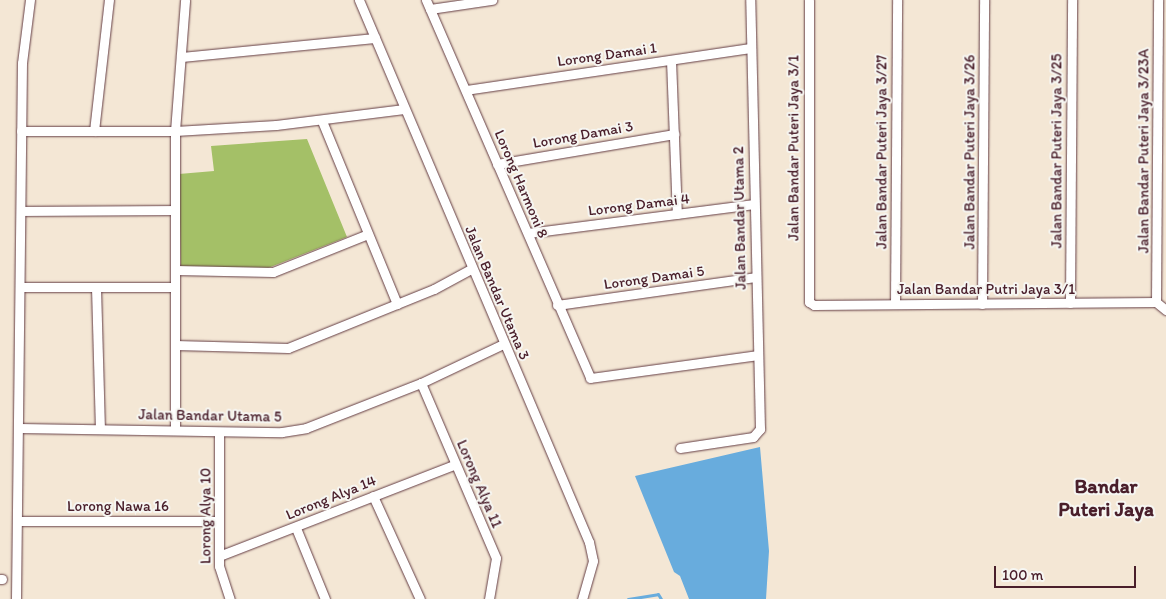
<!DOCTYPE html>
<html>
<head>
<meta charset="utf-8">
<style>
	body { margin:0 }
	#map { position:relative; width:1166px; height:599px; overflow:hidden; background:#f4e7d5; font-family:Itim,sans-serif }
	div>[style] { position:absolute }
	.green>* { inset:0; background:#a4c067 }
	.water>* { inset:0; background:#68acdd }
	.stream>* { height:3px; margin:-1.5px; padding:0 1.5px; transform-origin:1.5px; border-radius:1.5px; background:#68acdd }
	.roads { filter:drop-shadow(0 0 1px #643d44) drop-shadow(0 0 1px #643d44) }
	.street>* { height:9px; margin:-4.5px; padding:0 4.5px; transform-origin:4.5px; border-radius:4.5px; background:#fff }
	span { translate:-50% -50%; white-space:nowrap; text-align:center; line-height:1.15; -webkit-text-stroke:4px #f6f6f2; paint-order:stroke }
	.street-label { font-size:15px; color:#4a1f2b }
	.district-label { font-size:20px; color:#4a1f2b; font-weight:700 }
	.scale { position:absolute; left:994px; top:566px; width:142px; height:22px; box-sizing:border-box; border:2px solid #4a1f2b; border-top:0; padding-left:6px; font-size:15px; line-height:18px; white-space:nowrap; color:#4a1f2b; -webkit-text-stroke:4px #f6f6f2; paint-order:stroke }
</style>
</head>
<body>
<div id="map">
	<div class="green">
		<div style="clip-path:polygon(307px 139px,347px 237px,263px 270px,181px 269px,179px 174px,214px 171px,211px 146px)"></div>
	</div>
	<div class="water">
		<div style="clip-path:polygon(760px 447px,769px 551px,766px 599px,689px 599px,680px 576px,674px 572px,635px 476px)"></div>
	</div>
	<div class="stream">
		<div style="left:628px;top:599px;width:30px;rotate:-9deg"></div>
		<div style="left:658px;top:594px;width:6px;rotate:59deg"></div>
	</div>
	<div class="roads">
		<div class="street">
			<div style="left:359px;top:0;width:589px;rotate:67.01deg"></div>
			<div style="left:589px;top:542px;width:19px;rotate:78deg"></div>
			<div style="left:593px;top:561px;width:40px;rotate:106deg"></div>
			<div style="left:426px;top:0;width:412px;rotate:66.5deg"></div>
			<div style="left:590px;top:378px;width:169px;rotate:-7.8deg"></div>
			<div style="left:809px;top:0;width:302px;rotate:90deg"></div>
			<div style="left:809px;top:302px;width:6px;rotate:31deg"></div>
			<div style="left:814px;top:305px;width:342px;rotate:-0.5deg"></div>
			<div style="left:1156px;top:302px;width:13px;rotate:39deg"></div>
			<div style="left:430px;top:9px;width:63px;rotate:-8.3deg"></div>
			<div style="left:181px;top:57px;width:195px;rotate:-5.6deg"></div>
			<div style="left:671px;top:60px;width:154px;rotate:87.8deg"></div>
			<div style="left:466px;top:90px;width:288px;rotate:-8.4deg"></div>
			<div style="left:322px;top:121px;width:198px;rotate:67.7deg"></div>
			<div style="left:21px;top:131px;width:154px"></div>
			<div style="left:175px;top:131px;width:101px;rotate:-3.4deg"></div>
			<div style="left:276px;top:125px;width:129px;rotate:-7.1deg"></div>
			<div style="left:94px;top:131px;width:132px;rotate:-83.5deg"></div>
			<div style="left:497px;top:164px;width:180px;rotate:-9.6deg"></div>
			<div style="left:22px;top:211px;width:153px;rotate:-0.4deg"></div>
			<div style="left:528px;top:233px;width:228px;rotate:-7.3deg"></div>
			<div style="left:175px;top:270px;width:98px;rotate:1.2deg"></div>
			<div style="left:273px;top:272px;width:102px;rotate:-21.8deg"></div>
			<div style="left:21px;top:287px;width:154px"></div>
			<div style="left:96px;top:287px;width:142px;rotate:88.4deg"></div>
			<div style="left:1156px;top:302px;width:302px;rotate:-89.6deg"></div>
			<div style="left:1070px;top:303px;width:303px;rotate:-89.6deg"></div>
			<div style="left:895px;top:304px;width:304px;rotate:-89.6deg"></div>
			<div style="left:982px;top:304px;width:304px;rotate:-89.6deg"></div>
			<div style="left:557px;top:305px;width:200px;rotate:-8deg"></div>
			<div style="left:175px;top:345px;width:113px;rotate:1.5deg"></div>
			<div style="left:288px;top:348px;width:157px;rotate:-22deg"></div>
			<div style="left:434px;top:289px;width:42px;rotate:-28.4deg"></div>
			<div style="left:421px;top:383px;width:190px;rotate:66.8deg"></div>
			<div style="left:496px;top:558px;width:42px;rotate:99.7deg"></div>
			<div style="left:19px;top:428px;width:263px;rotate:0.9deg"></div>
			<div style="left:282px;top:432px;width:24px;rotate:-9deg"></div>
			<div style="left:306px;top:428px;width:123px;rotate:-21.4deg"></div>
			<div style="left:421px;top:383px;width:91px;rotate:-25.4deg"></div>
			<div style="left:175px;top:430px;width:299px;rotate:-90deg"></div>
			<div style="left:175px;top:131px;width:131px;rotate:-85.6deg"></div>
			<div style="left:219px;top:432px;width:134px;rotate:90deg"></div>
			<div style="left:219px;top:566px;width:35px;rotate:72deg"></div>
			<div style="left:680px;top:448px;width:74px;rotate:-8.6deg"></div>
			<div style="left:753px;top:437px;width:11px;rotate:-49deg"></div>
			<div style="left:760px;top:429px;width:429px;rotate:-91.3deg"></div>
			<div style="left:373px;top:496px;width:113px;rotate:65.5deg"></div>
			<div style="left:18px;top:521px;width:200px"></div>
			<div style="left:296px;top:528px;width:77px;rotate:67.8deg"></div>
			<div style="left:219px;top:556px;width:252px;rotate:-21.2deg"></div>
			<div style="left:0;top:579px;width:2px"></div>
			<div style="left:16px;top:599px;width:536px;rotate:-89.36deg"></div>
			<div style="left:22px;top:63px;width:64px;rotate:-82.8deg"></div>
		</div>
	</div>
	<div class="street-label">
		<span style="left:607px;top:55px;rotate:-8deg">Lorong Damai 1</span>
		<span style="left:583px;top:135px;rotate:-10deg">Lorong Damai 3</span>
		<span style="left:794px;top:148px;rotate:-90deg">Jalan Bandar Puteri Jaya 3/1</span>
		<span style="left:1057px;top:151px;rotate:-90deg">Jalan Bandar Puteri Jaya 3/25</span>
		<span style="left:1144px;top:151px;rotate:-90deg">Jalan Bandar Puteri Jaya 3/23A</span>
		<span style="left:882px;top:152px;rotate:-90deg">Jalan Bandar Puteri Jaya 3/27</span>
		<span style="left:970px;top:152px;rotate:-90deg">Jalan Bandar Puteri Jaya 3/26</span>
		<span style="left:521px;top:184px;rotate:67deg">Lorong Harmoni 8</span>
		<span style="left:639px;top:205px;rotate:-7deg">Lorong Damai 4</span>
		<span style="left:740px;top:218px;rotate:-91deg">Jalan Bandar Utama 2</span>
		<span style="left:654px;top:278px;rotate:-8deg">Lorong Damai 5</span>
		<span style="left:986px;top:290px">Jalan Bandar Putri Jaya 3/1</span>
		<span style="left:497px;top:293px;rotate:67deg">Jalan Bandar Utama 3</span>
		<span style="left:210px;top:416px;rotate:1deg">Jalan Bandar Utama 5</span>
		<span style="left:479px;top:484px;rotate:67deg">Lorong Alya 11</span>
		<span style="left:331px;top:498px;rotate:-22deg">Lorong Alya 14</span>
		<span style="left:118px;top:507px">Lorong Nawa 16</span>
		<span style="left:206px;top:516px;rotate:-90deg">Lorong Alya 10</span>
	</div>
	<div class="district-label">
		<span style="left:1106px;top:498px">Bandar<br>Puteri Jaya</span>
	</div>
	<div class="scale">100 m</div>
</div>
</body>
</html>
